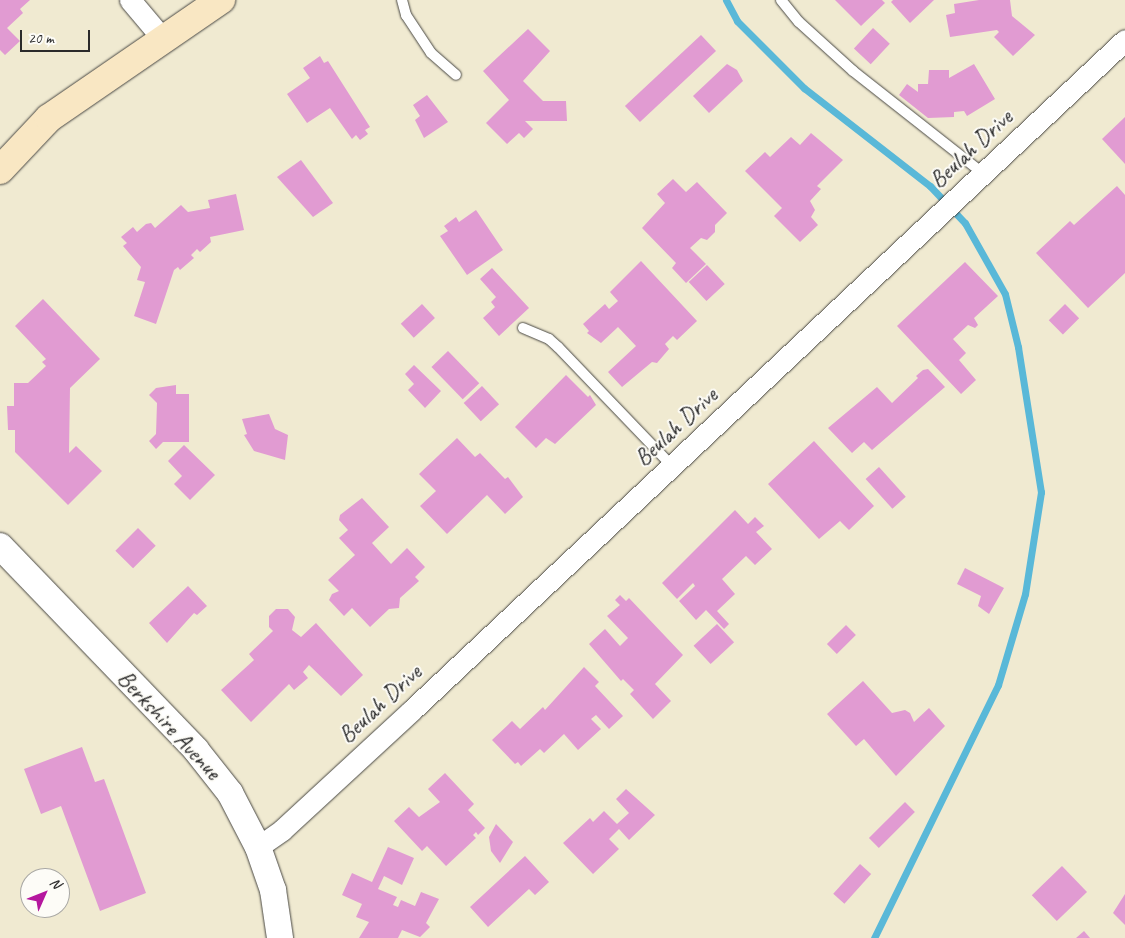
<!DOCTYPE html>
<html>
<head>
<meta charset="utf-8">
<style>
	body { margin:0 }
	#map { position:relative; width:1125px; height:938px; overflow:hidden; background:#f0ead1; font-family:Caveat,sans-serif }
	div>[style] { position:absolute }
	.stream>* { height:7px; margin:-3.5px; padding:0 3.5px; transform-origin:3.5px; border-radius:3.5px; background:#59b8d8 }
	.building>* { inset:0; background:#e19bd2; transform-origin:0 0 }
	.roads { filter:drop-shadow(0 0 1px #494844) drop-shadow(0 0 1px #494844) }
	.service>* { height:10px; margin:-5px; padding:0 5px; transform-origin:5px; border-radius:5px; background:#fff }
	.minor>* { height:21px; margin:-10.5px; padding:0 10.5px; transform-origin:10.5px; border-radius:10.5px; background:#fff }
	.tertiary>* { height:26px; margin:-13px; padding:0 13px; transform-origin:13px; border-radius:13px; background:#fff }
	.secondary>* { height:28px; margin:-14px; padding:0 14px; transform-origin:14px; border-radius:14px; background:#f9e7c3 }
	span { translate:-50% -50%; white-space:nowrap; text-align:center; line-height:1.15; -webkit-text-stroke:4px #fdfcf7; paint-order:stroke }
	.street-label { font-size:24px; color:#2b2b2b }
	.north { position:absolute; left:20px; top:868px; width:50px; height:50px; box-sizing:border-box; background:#fdfcf7; border:1px solid #a9a8a5; border-radius:50%; rotate:46deg; font-size:14px; font-weight:700; line-height:20px; text-align:center; color:#2b2b2b }
	.north::after { content:''; display:block; margin:auto; width:18px; height:22px; background:#b5179e; clip-path:polygon(50% 0,100% 100%,50% 72%,0 100%) }
	.scale { position:absolute; left:20px; top:30px; width:70px; height:22px; box-sizing:border-box; border:2px solid #2b2b2b; border-top:0; padding-left:6px; font-size:15px; line-height:18px; white-space:nowrap; color:#2b2b2b; -webkit-text-stroke:4px #fdfcf7; paint-order:stroke }
</style>
</head>
<body>
<div id="map">
	<div class="stream">
		<div style="left:726px;top:0;width:24px;rotate:62deg"></div>
		<div style="left:737px;top:21px;width:95px;rotate:45deg"></div>
		<div style="left:804px;top:88px;width:160px;rotate:37.9deg"></div>
		<div style="left:930px;top:186px;width:51px;rotate:46.6deg"></div>
		<div style="left:965px;top:223px;width:81px;rotate:60.6deg"></div>
		<div style="left:1005px;top:294px;width:55px;rotate:76.2deg"></div>
		<div style="left:1018px;top:347px;width:147px;rotate:81deg"></div>
		<div style="left:1041px;top:492px;width:103px;rotate:98.9deg"></div>
		<div style="left:1025px;top:594px;width:95px;rotate:106.5deg"></div>
		<div style="left:998px;top:685px;width:282px;rotate:116.1deg"></div>
	</div>
	<div class="building">
		<div style="clip-path:polygon(0 0,30px 0,20px 9px,23px 13px,7px 28px,20px 41px,5px 55px,0 50px)"></div>
		<div style="clip-path:polygon(835px 0,882px 0,885px 3px,861px 26px)"></div>
		<div style="clip-path:polygon(893px 0,934px 0,910px 23px,891px 2px)"></div>
		<div style="clip-path:polygon(979px 0,1010px 0,1012px 16px,1035px 35px,1013px 56px,994px 37px,999px 32px,997px 30px,950px 37px,946px 15px,955px 13px,954px 4px)"></div>
		<div style="left:873px;top:28px;width:23px;height:28px;rotate:43deg"></div>
		<div style="clip-path:polygon(528px 29px,550px 51px,523px 81px,543px 101px,566px 101px,567px 121px,525px 121px,533px 129px,524px 138px,519px 133px,507px 144px,486px 123px,509px 100px,483px 71px)"></div>
		<div style="left:701px;top:35px;width:22px;height:104px;rotate:47deg"></div>
		<div style="clip-path:polygon(320px 56px,324px 63px,328px 61px,370px 127px,365px 130px,368px 134px,360px 140px,356px 135px,352px 139px,330px 108px,307px 123px,287px 94px,310px 78px,303px 68px)"></div>
		<div style="clip-path:polygon(727px 64px,737px 70px,743px 81px,709px 113px,693px 96px)"></div>
		<div style="clip-path:polygon(974px 64px,995px 99px,967px 116px,964px 111px,954px 112px,954px 117px,928px 118px,899px 95px,907px 84px,918px 92px,918px 84px,928px 84px,929px 70px,949px 70px,949px 78px)"></div>
		<div style="clip-path:polygon(427px 95px,448px 122px,424px 138px,415px 120px,420px 116px,413px 105px)"></div>
		<div style="clip-path:polygon(1125px 117px,1125px 164px,1102px 139px)"></div>
		<div style="clip-path:polygon(811px 133px,843px 160px,817px 186px,821px 189px,810px 201px,815px 210px,811px 217px,818px 225px,800px 242px,774px 216px,782px 208px,745px 171px,765px 152px,770px 157px,791px 137px,800px 145px)"></div>
		<div style="clip-path:polygon(301px 160px,333px 203px,313px 217px,277px 177px)"></div>
		<div style="clip-path:polygon(673px 179px,686px 192px,697px 182px,727px 213px,715px 225px,715px 232px,707px 240px,701px 238px,690px 248px,706px 264px,686px 283px,672px 268px,676px 263px,642px 228px,665px 203px,657px 194px)"></div>
		<div style="clip-path:polygon(1117px 186px,1125px 195px,1125px 273px,1088px 308px,1036px 253px,1070px 221px,1074px 225px)"></div>
		<div style="clip-path:polygon(236px 194px,244px 230px,210px 237px,211px 242px,200px 252px,197px 249px,191px 255px,194px 258px,180px 270px,178px 267px,174px 270px,156px 324px,134px 316px,145px 282px,137px 280px,141px 267px,123px 246px,127px 243px,121px 237px,133px 227px,137px 232px,146px 224px,151px 223px,155px 228px,181px 205px,188px 212px,210px 208px,208px 200px)"></div>
		<div style="clip-path:polygon(476px 210px,503px 250px,467px 275px,440px 236px,448px 231px,444px 226px,456px 217px,459px 222px)"></div>
		<div style="clip-path:polygon(641px 261px,697px 321px,677px 340px,673px 336px,665px 344px,669px 349px,657px 363px,652px 362px,622px 387px,608px 372px,636px 346px,618px 327px,601px 343px,587px 333px,589px 331px,583px 324px,605px 304px,609px 309px,618px 301px,610px 292px)"></div>
		<div style="clip-path:polygon(965px 262px,998px 296px,974px 318px,978px 325px,975px 328px,968px 325px,953px 339px,966px 353px,959px 360px,976px 380px,961px 394px,897px 326px)"></div>
		<div style="left:707px;top:265px;width:26px;height:25px;rotate:47deg"></div>
		<div style="clip-path:polygon(492px 268px,529px 308px,499px 336px,483px 318px,495px 307px,491px 302px,496px 297px,480px 279px)"></div>
		<div style="clip-path:polygon(43px 299px,100px 359px,70px 388px,69px 453px,76px 446px,102px 471px,68px 505px,15px 452px,15px 430px,8px 430px,7px 406px,14px 406px,14px 383px,28px 383px,46px 366px,42px 362px,46px 359px,15px 326px)"></div>
		<div style="left:422px;top:304px;width:19px;height:29px;rotate:47deg"></div>
		<div style="left:1065px;top:304px;width:20px;height:23px;rotate:45deg"></div>
		<div style="left:448px;top:351px;width:45px;height:23px;rotate:46deg"></div>
		<div style="clip-path:polygon(414px 365px,441px 391px,425px 408px,408px 390px,414px 384px,405px 374px)"></div>
		<div style="clip-path:polygon(928px 369px,945px 387px,872px 450px,864px 442px,852px 453px,828px 428px,877px 387px,892px 403px,918px 378px,916px 376px,923px 370px)"></div>
		<div style="clip-path:polygon(566px 375px,588px 397px,590px 395px,596px 405px,555px 444px,546px 438px,536px 448px,515px 427px)"></div>
		<div style="clip-path:polygon(176px 385px,176px 394px,189px 394px,189px 442px,163px 442px,156px 449px,149px 441px,156px 434px,157px 403px,149px 395px,156px 388px)"></div>
		<div style="left:482px;top:386px;width:25px;height:25px;rotate:47deg"></div>
		<div style="clip-path:polygon(269px 414px,275px 429px,288px 435px,285px 460px,254px 451px,244px 435px,247px 434px,242px 419px)"></div>
		<div style="clip-path:polygon(457px 438px,475px 457px,480px 453px,505px 479px,508px 477px,523px 497px,505px 514px,487px 495px,447px 534px,420px 506px,436px 491px,419px 474px)"></div>
		<div style="clip-path:polygon(814px 441px,874px 506px,849px 530px,840px 521px,819px 539px,768px 484px)"></div>
		<div style="clip-path:polygon(184px 445px,215px 475px,190px 500px,174px 484px,182px 476px,168px 461px)"></div>
		<div style="left:879px;top:467px;width:40px;height:18px;rotate:48deg"></div>
		<div style="clip-path:polygon(362px 498px,389px 527px,372px 543px,391px 564px,407px 548px,425px 567px,415px 577px,419px 581px,400px 598px,399px 608px,389px 609px,370px 627px,352px 608px,344px 616px,329px 600px,332px 594px,339px 591px,328px 580px,355px 555px,339px 538px,348px 530px,339px 520px,340px 515px)"></div>
		<div style="clip-path:polygon(735px 510px,748px 524px,755px 517px,764px 526px,756px 532px,772px 549px,755px 565px,746px 556px,722px 579px,735px 594px,717px 611px,729px 624px,724px 629px,706px 610px,696px 620px,679px 601px,695px 586px,693px 583px,677px 599px,662px 583px)"></div>
		<div style="left:138px;top:528px;width:25px;height:32px;rotate:45deg"></div>
		<div style="clip-path:polygon(965px 568px,1004px 588px,989px 614px,978px 606px,981px 596px,957px 584px)"></div>
		<div style="clip-path:polygon(188px 586px,207px 606px,197px 615px,194px 613px,167px 643px,149px 623px)"></div>
		<div style="clip-path:polygon(620px 595px,626px 601px,629px 598px,683px 655px,655px 684px,671px 701px,653px 719px,630px 694px,634px 690px,623px 679px,621px 681px,589px 644px,605px 629px,620px 646px,628px 638px,607px 616px,620px 605px,615px 600px)"></div>
		<div style="clip-path:polygon(276px 609px,288px 609px,295px 617px,292px 630px,301px 637px,316px 623px,363px 675px,341px 696px,309px 665px,303px 672px,308px 678px,294px 690px,289px 684px,251px 722px,221px 690px,254px 660px,249px 654px,273px 631px,269px 627px,269px 616px)"></div>
		<div style="left:717px;top:624px;width:25px;height:32px;rotate:47deg"></div>
		<div style="left:846px;top:625px;width:14px;height:27px;rotate:45deg"></div>
		<div style="clip-path:polygon(584px 667px,599px 682px,595px 686px,623px 716px,609px 729px,596px 715px,591px 719px,601px 729px,578px 750px,564px 734px,544px 753px,540px 749px,521px 766px,518px 762px,515px 764px,492px 740px,512px 721px,520px 729px,543px 707px,545px 710px)"></div>
		<div style="clip-path:polygon(863px 681px,892px 713px,905px 710px,910px 713px,914px 722px,929px 708px,945px 726px,896px 776px,864px 739px,856px 746px,827px 714px)"></div>
		<div style="clip-path:polygon(82px 747px,95px 782px,104px 779px,146px 893px,100px 911px,61px 806px,41px 814px,24px 769px)"></div>
		<div style="clip-path:polygon(445px 773px,474px 804px,468px 810px,485px 828px,478px 835px,476px 832px,473px 835px,476px 838px,446px 866px,427px 846px,422px 851px,394px 821px,409px 807px,419px 817px,440px 802px,428px 789px)"></div>
		<div style="clip-path:polygon(626px 789px,655px 815px,629px 840px,619px 829px,609px 839px,619px 849px,593px 874px,563px 843px,590px 818px,593px 822px,604px 811px,617px 824px,629px 813px,616px 799px)"></div>
		<div style="left:905px;top:802px;width:14px;height:51px;rotate:45deg"></div>
		<div style="clip-path:polygon(496px 824px,513px 842px,500px 863px,491px 851px,489px 837px)"></div>
		<div style="clip-path:polygon(388px 847px,414px 858px,402px 885px,384px 876px,378px 889px,397px 897px,393px 905px,398px 907px,401px 900px,415px 906px,421px 892px,439px 899px,426px 923px,430px 927px,420px 937px,402px 930px,398px 938px,359px 938px,369px 922px,356px 917px,362px 904px,342px 895px,352px 873px,372px 882px)"></div>
		<div style="clip-path:polygon(525px 856px,549px 882px,535px 895px,529px 889px,488px 927px,470px 907px)"></div>
		<div style="left:860px;top:864px;width:15px;height:40px;rotate:42deg"></div>
		<div style="left:1062px;top:866px;width:36px;height:42px;rotate:46deg"></div>
		<div style="clip-path:polygon(1125px 894px,1125px 925px,1113px 913px)"></div>
		<div style="clip-path:polygon(1084px 931px,1090px 938px,1076px 938px)"></div>
	</div>
	<div class="roads">
		<div class="service">
			<div style="left:402px;top:0;width:16px;rotate:75deg"></div>
			<div style="left:406px;top:15px;width:45px;rotate:56.7deg"></div>
			<div style="left:431px;top:53px;width:33px;rotate:41deg"></div>
			<div style="left:781px;top:0;width:28px;rotate:51deg"></div>
			<div style="left:799px;top:22px;width:73px;rotate:42.2deg"></div>
			<div style="left:853px;top:71px;width:167px;rotate:38.2deg"></div>
			<div style="left:523px;top:328px;width:28px;rotate:23deg"></div>
			<div style="left:549px;top:339px;width:12px;rotate:42deg"></div>
			<div style="left:558px;top:347px;width:165px;rotate:46.2deg"></div>
		</div>
		<div class="minor">
			<div style="left:130px;top:0;width:51px;rotate:49.8deg"></div>
			<div style="left:258px;top:847px;width:29px;rotate:-35deg"></div>
			<div style="left:282px;top:830px;width:177px;rotate:-42.7deg"></div>
			<div style="left:412px;top:710px;width:978px;rotate:-43.22deg"></div>
		</div>
		<div class="tertiary">
			<div style="left:0;top:546px;width:283px;rotate:46.1deg"></div>
			<div style="left:196px;top:750px;width:55px;rotate:51.7deg"></div>
			<div style="left:230px;top:793px;width:61px;rotate:62.6deg"></div>
			<div style="left:258px;top:847px;width:46px;rotate:70.8deg"></div>
			<div style="left:273px;top:890px;width:49px;rotate:81.7deg"></div>
		</div>
		<div class="secondary">
			<div style="left:0;top:170px;width:71px;rotate:-46.7deg"></div>
			<div style="left:49px;top:118px;width:209px;rotate:-34.5deg"></div>
		</div>
	</div>
	<div class="street-label">
		<span style="left:971px;top:149px;rotate:-43deg">Beulah Drive</span>
		<span style="left:676px;top:427px;rotate:-43deg">Beulah Drive</span>
		<span style="left:380px;top:704px;rotate:-43deg">Beulah Drive</span>
		<span style="left:169px;top:725px;rotate:47deg">Berkshire Avenue</span>
	</div>
	<div class="north">N</div>
	<div class="scale">20 m</div>
</div>
</body>
</html>
